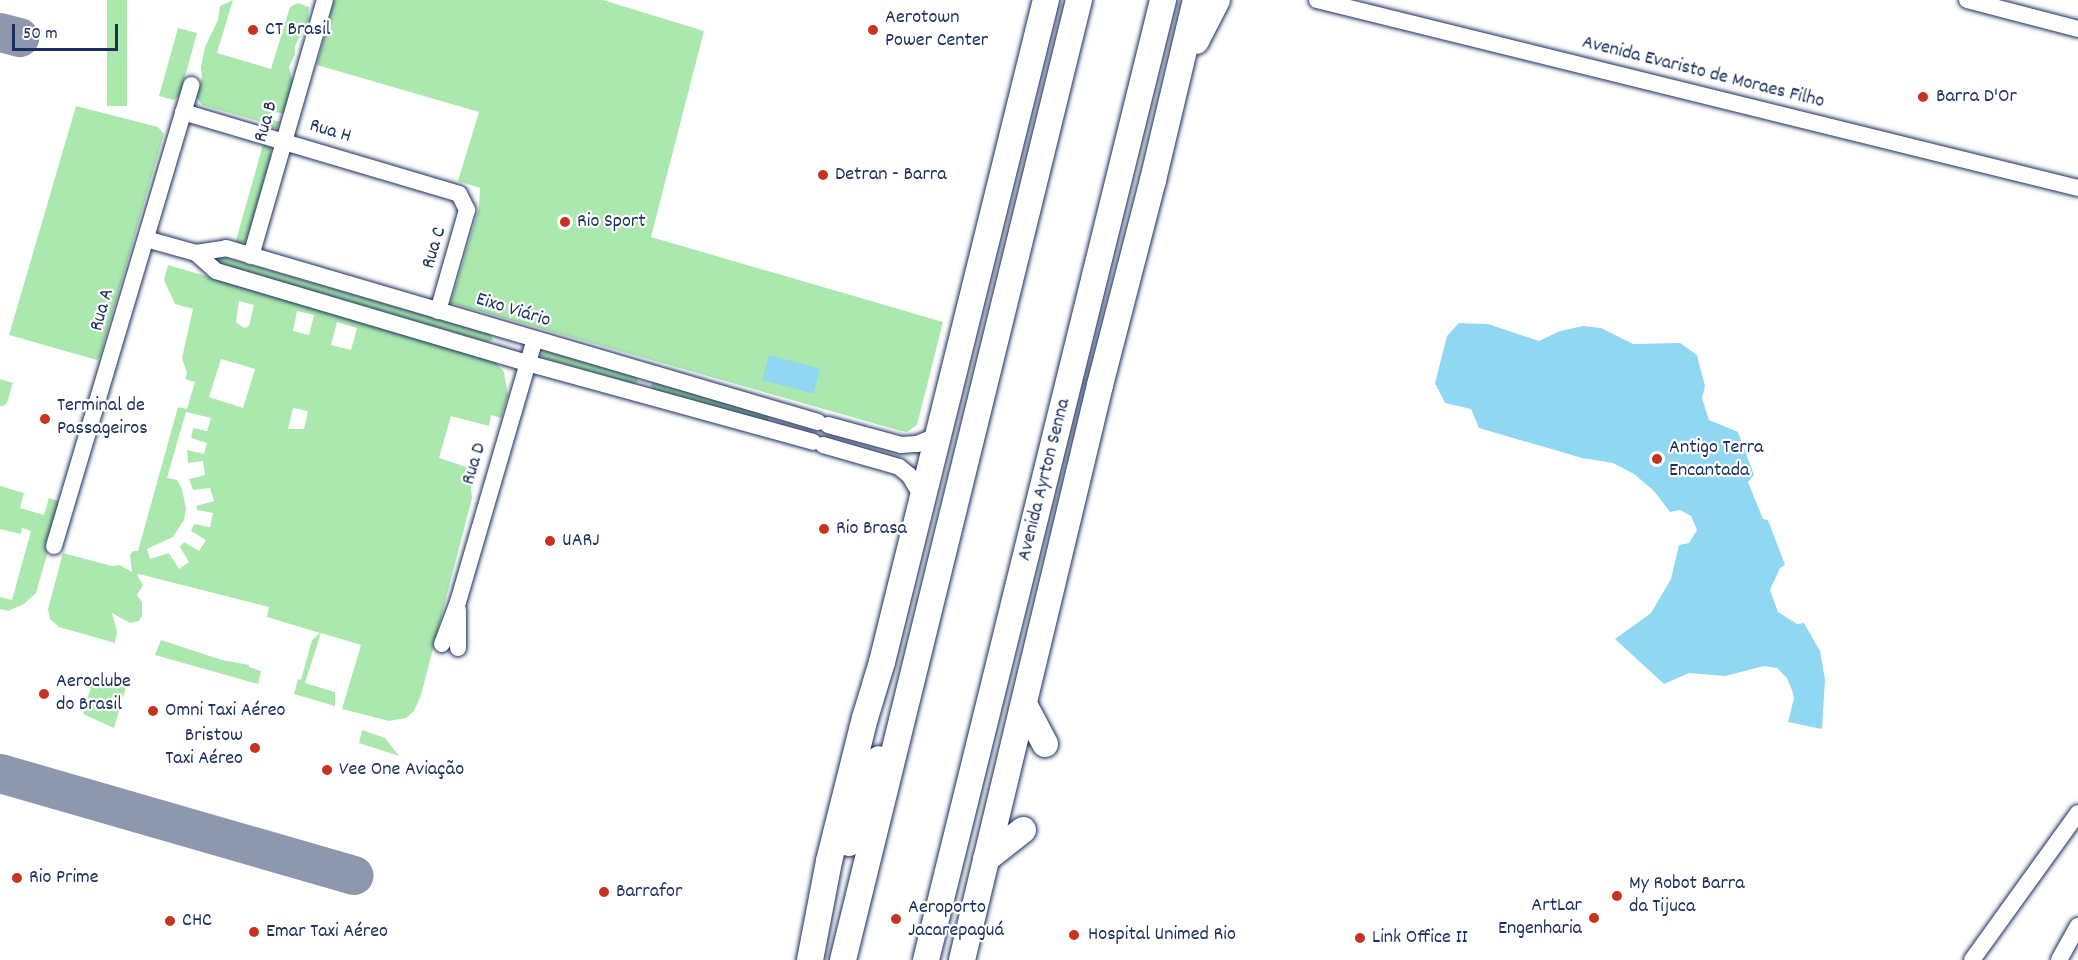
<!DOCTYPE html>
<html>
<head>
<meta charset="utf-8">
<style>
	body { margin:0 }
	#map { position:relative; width:2078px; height:960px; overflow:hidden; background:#fff; font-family:Dekko,sans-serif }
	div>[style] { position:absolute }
	.green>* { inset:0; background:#abe8ae; transform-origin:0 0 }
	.water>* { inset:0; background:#90d7f2; transform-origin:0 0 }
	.taxiway>* { height:39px; margin:-19.5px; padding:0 19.5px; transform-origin:19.5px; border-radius:19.5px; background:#8d97ae }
	.roads { filter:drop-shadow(0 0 2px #1b2f5e) drop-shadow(0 0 2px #1b2f5e) }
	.minor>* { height:16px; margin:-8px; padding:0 8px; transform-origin:8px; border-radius:8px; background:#fff }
	.highway>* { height:26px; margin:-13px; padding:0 13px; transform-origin:13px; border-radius:13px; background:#fff }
	.dots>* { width:16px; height:16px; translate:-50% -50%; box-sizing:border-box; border:3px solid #fff; border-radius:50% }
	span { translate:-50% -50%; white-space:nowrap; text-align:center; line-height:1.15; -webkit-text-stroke:4.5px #fff; paint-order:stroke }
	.poi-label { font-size:20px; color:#1b2f5e }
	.left { translate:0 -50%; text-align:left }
	.right { translate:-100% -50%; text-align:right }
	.street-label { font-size:20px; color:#1b2f5e }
	.scale { position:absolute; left:12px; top:24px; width:106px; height:27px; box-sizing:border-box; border:3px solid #1b2f5e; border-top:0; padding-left:8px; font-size:18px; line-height:21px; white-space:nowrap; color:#1b2f5e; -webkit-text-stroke:4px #fff; paint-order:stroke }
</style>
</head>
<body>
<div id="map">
	<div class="green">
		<div style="left:107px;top:0;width:20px;height:106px"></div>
		<div style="clip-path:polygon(233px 0,217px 53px,271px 69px,290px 7px,298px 3px,309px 7px,308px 20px,295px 46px,295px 54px,289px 67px,295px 90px,288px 114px,273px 112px,270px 114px,270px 119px,280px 122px,277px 128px,268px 129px,265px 128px,265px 123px,202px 105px,196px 96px,202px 78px,201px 67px,205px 47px,218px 20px,220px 6px)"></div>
		<div style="clip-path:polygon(334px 0,603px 0,704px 31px,651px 237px,943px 322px,917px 425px,907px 432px,901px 431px,451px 303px,479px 208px,480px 188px,458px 181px,479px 112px,317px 65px)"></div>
		<div style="clip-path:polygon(178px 28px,197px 33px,180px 95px,174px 100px,159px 96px)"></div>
		<div style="clip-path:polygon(76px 106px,158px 127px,164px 134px,100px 356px,97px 360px,9px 335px)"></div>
		<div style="clip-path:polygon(264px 141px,270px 147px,271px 156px,247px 239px,242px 243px,235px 244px)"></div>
		<div style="clip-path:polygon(219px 256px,490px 334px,493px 340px,488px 342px,216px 263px,213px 260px)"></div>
		<div style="clip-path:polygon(evenodd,168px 265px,485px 357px,496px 363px,504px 372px,508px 395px,501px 418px,491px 415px,489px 426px,451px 416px,439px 458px,476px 470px,471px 488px,472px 498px,421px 695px,414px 711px,406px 718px,389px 721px,342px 709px,361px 645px,321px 633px,305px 683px,335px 692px,335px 706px,294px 694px,298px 679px,301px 680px,312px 640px,320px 633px,267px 617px,269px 607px,139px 574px,137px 575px,143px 585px,137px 595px,142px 602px,142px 616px,139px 621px,130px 623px,112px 613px,117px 632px,115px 643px,59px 627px,50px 619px,48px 609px,63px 553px,112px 566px,120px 565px,132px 572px,130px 555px,133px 551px,138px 551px,178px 407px,187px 409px,195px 382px,185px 379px,187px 373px,182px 358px,193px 309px,175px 304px,164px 280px,168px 265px,239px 301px,254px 305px,249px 326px,244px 328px,236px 322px,239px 301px,168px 265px,297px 311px,314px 315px,309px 335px,293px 331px,297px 311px,168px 265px,337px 322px,357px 328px,351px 350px,331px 345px,337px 322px,168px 265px,221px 359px,255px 369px,243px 408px,209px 397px,221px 359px,168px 265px,293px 408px,308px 411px,304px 429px,288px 429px,293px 408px,168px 265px,186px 412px,211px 418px,207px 431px,193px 428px,191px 438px,207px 443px,204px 454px,187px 450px,188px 463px,203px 461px,205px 475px,189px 479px,193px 490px,210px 488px,214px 501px,196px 506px,197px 510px,213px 513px,210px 527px,194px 524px,191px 531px,206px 540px,199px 551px,184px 542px,180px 547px,189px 562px,179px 569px,169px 553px,150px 559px,147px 549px,173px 537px,184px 520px,186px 509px,182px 489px,177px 480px,167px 478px,186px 412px)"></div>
		<div style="clip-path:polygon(546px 351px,636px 376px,638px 382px,634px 384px,544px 358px,541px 355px)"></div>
		<div style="clip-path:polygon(0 379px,13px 383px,7px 403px,3px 406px,0 406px)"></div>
		<div style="clip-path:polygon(653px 382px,768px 415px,769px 418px,767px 422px,654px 390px,651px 386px)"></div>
		<div style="clip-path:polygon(0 486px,24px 493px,20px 508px,44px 515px,49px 498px,62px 502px,36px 593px,24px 604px,8px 611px,0 609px,0 597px,12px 600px,31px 531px,22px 528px,21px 534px,0 529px)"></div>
		<div style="clip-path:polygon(161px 640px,222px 660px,249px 665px,249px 667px,261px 671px,258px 684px,155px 655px)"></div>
		<div style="clip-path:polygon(122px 676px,129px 677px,114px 728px,83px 714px,93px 680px,109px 682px)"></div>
		<div style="clip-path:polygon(362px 730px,385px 738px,399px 756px,359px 743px)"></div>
	</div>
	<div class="water">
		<div style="clip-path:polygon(1459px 323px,1488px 324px,1539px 341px,1560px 331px,1583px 326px,1601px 328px,1633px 344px,1680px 343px,1697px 355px,1705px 386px,1702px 398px,1709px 420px,1738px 432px,1754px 475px,1748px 482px,1763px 519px,1768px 520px,1785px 565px,1780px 568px,1770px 590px,1778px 612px,1797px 624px,1804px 623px,1820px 651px,1825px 680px,1822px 729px,1788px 722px,1794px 698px,1792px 690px,1787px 678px,1777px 668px,1764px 666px,1725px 676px,1689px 673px,1664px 684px,1615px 639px,1651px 613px,1671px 579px,1679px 545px,1689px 543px,1697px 530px,1691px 516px,1680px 510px,1670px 512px,1654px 491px,1634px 474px,1613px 463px,1582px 458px,1479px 428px,1471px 409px,1445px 403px,1435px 383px,1447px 336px)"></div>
		<div style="left:769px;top:355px;width:53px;height:26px;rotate:15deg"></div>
	</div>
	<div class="taxiway">
		<div style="left:0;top:32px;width:20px;rotate:15deg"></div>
		<div style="left:0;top:773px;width:368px;rotate:16.1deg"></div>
	</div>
	<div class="roads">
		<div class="minor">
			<div style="left:1317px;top:0;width:784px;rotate:13.88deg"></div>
			<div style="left:1967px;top:0;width:115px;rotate:14.6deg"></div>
			<div style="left:183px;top:112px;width:288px;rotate:16.5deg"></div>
			<div style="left:459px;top:194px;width:18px;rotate:63deg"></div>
			<div style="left:467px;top:210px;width:105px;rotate:106deg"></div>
			<div style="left:146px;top:239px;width:52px;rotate:15.6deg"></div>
			<div style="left:196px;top:253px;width:30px;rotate:-9deg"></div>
			<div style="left:226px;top:248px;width:617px;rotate:16.38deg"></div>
			<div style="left:196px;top:253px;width:27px;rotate:42deg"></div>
			<div style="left:216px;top:271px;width:324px;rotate:16.5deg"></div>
			<div style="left:527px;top:363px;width:297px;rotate:15.4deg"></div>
			<div style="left:251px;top:256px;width:266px;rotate:-73.9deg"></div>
			<div style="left:828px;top:425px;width:76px;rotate:15.3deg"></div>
			<div style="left:901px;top:445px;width:16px;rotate:-4deg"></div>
			<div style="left:917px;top:444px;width:24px;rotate:-22deg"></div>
			<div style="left:823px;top:445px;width:79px;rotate:16.1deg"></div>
			<div style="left:899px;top:467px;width:13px;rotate:39deg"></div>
			<div style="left:909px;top:475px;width:27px;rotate:59deg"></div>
			<div style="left:54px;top:546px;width:481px;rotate:-73.4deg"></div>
			<div style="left:458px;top:610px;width:38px;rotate:90deg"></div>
			<div style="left:442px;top:644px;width:45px;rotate:-69.1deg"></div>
			<div style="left:458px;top:602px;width:274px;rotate:-73.7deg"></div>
			<div style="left:1972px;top:960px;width:181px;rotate:-54.2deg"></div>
			<div style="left:2059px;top:960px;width:39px;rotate:-61deg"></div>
		</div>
		<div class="highway">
			<div style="left:1196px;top:41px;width:46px;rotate:-62.9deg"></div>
			<div style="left:1025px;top:706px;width:43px;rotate:62.2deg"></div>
			<div style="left:849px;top:843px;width:89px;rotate:-70.3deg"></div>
			<div style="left:986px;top:859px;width:47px;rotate:-38.1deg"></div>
			<div style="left:810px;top:960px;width:101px;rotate:-79.1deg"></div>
			<div style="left:829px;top:861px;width:147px;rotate:-75.9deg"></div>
			<div style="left:865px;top:718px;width:59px;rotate:-73.1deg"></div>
			<div style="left:882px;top:662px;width:682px;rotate:-76.09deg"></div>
			<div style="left:843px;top:960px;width:989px;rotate:-76.19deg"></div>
			<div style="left:926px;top:960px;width:989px;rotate:-76.13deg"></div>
			<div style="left:962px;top:960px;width:591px;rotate:-76.5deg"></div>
			<div style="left:1100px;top:385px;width:212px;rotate:-75.5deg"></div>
			<div style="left:1153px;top:180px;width:185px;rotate:-76.6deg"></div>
		</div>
	</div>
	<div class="dots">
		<div style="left:253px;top:30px;background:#c8321e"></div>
		<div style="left:873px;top:30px;background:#c8321e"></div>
		<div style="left:1923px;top:97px;background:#c8321e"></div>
		<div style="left:823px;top:175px;background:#c8321e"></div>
		<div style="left:565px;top:222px;background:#c8321e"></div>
		<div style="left:45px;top:419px;background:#c8321e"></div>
		<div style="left:1657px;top:459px;background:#c8321e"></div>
		<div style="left:824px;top:529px;background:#c8321e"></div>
		<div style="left:550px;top:541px;background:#c8321e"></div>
		<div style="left:44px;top:694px;background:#c8321e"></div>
		<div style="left:153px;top:711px;background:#c8321e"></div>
		<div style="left:255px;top:748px;background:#c8321e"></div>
		<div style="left:327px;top:770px;background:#c8321e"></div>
		<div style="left:17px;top:878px;background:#c8321e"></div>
		<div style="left:604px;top:892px;background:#c8321e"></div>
		<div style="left:1617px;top:896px;background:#c8321e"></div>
		<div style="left:1594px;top:918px;background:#c8321e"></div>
		<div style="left:896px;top:919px;background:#c8321e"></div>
		<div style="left:170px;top:921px;background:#c8321e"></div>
		<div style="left:254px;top:932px;background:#c8321e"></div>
		<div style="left:1074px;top:935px;background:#c8321e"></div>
		<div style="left:1360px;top:938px;background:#c8321e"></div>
	</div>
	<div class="poi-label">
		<span class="left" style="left:885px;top:30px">Aerotown<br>Power Center</span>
		<span class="left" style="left:265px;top:30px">CT Brasil</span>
		<span class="left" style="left:1936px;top:97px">Barra D'Or</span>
		<span class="left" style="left:835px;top:175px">Detran - Barra</span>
		<span class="left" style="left:577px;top:222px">Rio Sport</span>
		<span class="left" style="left:57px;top:418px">Terminal de<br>Passageiros</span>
		<span class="left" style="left:1669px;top:460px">Antigo Terra<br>Encantada</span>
		<span class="left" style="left:836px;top:529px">Rio Brasa</span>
		<span class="left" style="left:562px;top:541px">UARJ</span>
		<span class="left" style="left:56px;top:694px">Aeroclube<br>do Brasil</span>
		<span class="left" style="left:165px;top:711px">Omni Taxi Aéreo</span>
		<span class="right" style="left:243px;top:748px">Bristow<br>Taxi Aéreo</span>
		<span class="left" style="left:339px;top:770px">Vee One Aviação</span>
		<span class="left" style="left:29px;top:878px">Rio Prime</span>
		<span class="left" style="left:1629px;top:896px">My Robot Barra<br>da Tijuca</span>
		<span class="left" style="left:616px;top:892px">Barrafor</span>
		<span class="right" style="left:1582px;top:918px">ArtLar<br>Engenharia</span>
		<span class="left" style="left:908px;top:920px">Aeroporto<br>Jacarepaguá</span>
		<span class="left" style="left:182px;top:921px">CHC</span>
		<span class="left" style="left:266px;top:932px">Emar Taxi Aéreo</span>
		<span class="left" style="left:1088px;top:935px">Hospital Unimed Rio</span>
		<span class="left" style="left:1372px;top:938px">Link Office II</span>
	</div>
	<div class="street-label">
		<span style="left:1703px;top:73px;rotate:14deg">Avenida Evaristo de Moraes Filho</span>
		<span style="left:267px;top:122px;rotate:-74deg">Rua B</span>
		<span style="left:330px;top:132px;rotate:17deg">Rua H</span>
		<span style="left:435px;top:248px;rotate:-73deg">Rua C</span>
		<span style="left:103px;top:310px;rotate:-74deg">Rua A</span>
		<span style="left:513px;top:311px;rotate:17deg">Eixo Viário</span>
		<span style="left:475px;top:464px;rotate:-73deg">Rua D</span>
		<span style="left:1045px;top:480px;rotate:-76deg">Avenida Ayrton Senna</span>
	</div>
	<div class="scale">50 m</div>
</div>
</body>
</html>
